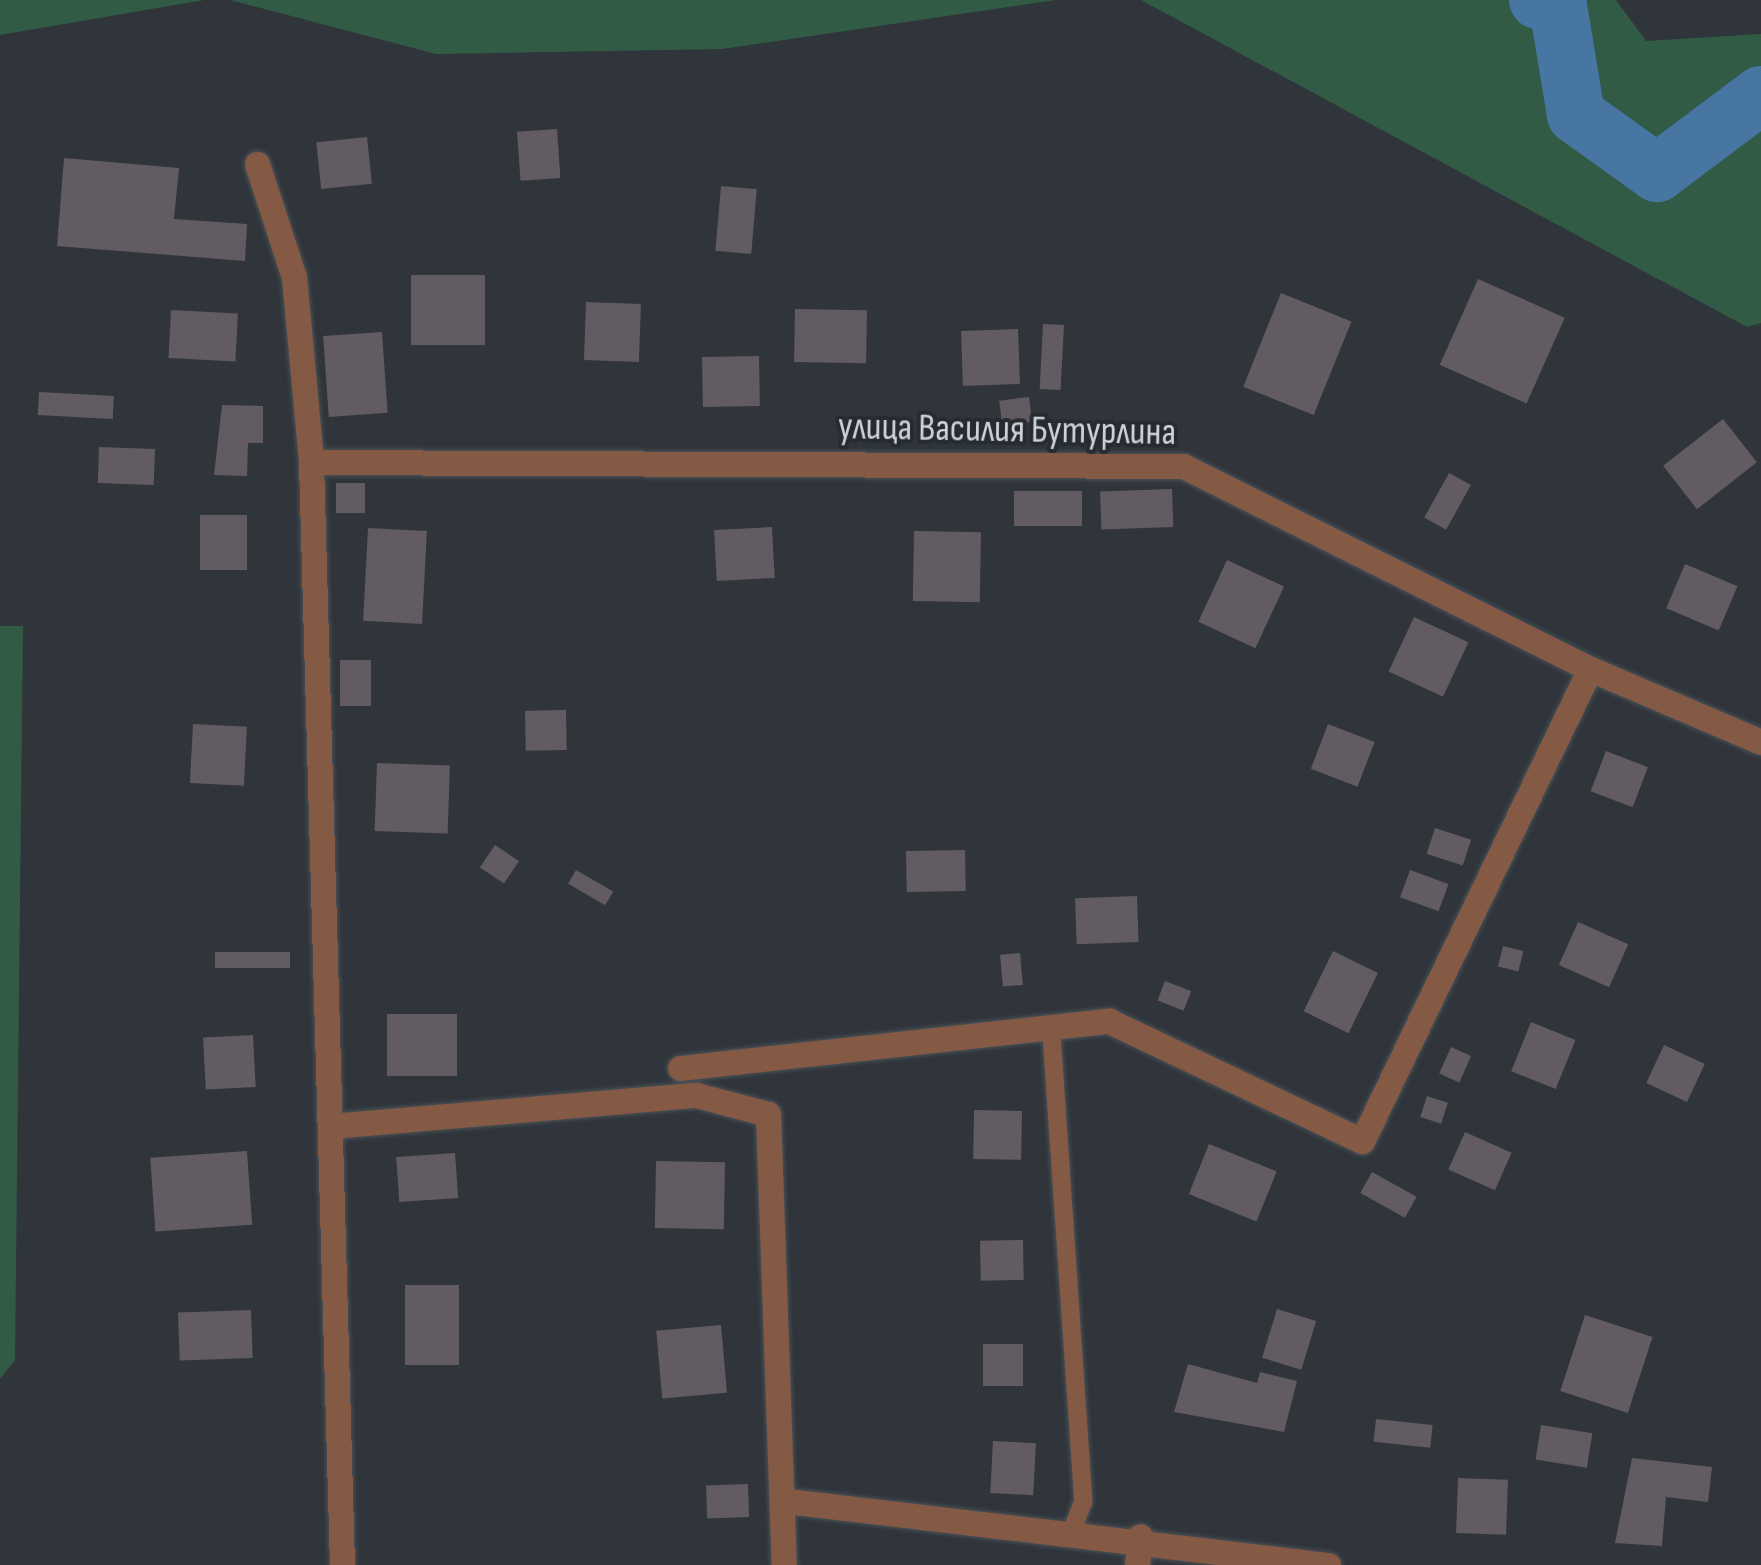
<!DOCTYPE html>
<html>
<head>
<meta charset="utf-8">
<style>
	body { margin:0 }
	#map { position:relative; width:1761px; height:1565px; overflow:hidden; background:#2f353b; font-family:"Sofia Sans Condensed",sans-serif }
	div>[style] { position:absolute }
	.green>* { inset:0; background:#325b45 }
	.river>* { height:58px; margin:-29px; padding:0 29px; transform-origin:29px; border-radius:29px; background:#4676a1 }
	.building>* { inset:0; background:#625b61; transform-origin:0 0 }
	.roads { filter:drop-shadow(0 0 2px #4c5157) drop-shadow(0 0 2px #4c5157) }
	.lane>* { height:18px; margin:-9px; padding:0 9px; transform-origin:9px; border-radius:9px; background:#855a45 }
	.street>* { height:25px; margin:-12.5px; padding:0 12.5px; transform-origin:12.5px; border-radius:12.5px; background:#855a45 }
	span { translate:-50% -50%; white-space:nowrap; text-align:center; line-height:1.15; -webkit-text-stroke:8px #252b31; paint-order:stroke }
	.street-label { font-size:38px; color:#ced2d6 }
</style>
</head>
<body>
<div id="map">
	<div class="green">
		<div style="clip-path:polygon(0 0,204px 0,0 35px)"></div>
		<div style="clip-path:polygon(230px 0,1056px 0,722px 49px,436px 54px)"></div>
		<div style="clip-path:polygon(1141px 0,1616px 0,1646px 41px,1761px 34px,1761px 323px,1747px 327px)"></div>
		<div style="clip-path:polygon(0 626px,23px 626px,15px 1360px,0 1379px)"></div>
	</div>
	<div class="river">
		<div style="left:1538px;top:0;width:21px;rotate:17deg"></div>
		<div style="left:1558px;top:6px;width:110px;rotate:80.6deg"></div>
		<div style="left:1576px;top:115px;width:100px;rotate:35.6deg"></div>
		<div style="left:1657px;top:173px;width:130px;rotate:-36.9deg"></div>
	</div>
	<div class="building">
		<div style="left:557px;top:129px;width:49px;height:40px;rotate:86deg"></div>
		<div style="left:367px;top:137px;width:47px;height:51px;rotate:84deg"></div>
		<div style="clip-path:polygon(64px 158px,179px 168px,174px 219px,247px 224px,245px 261px,57px 246px)"></div>
		<div style="left:721px;top:186px;width:36px;height:65px;rotate:5deg"></div>
		<div style="left:411px;top:275px;width:74px;height:70px"></div>
		<div style="left:1478px;top:279px;width:95px;height:94px;rotate:24deg"></div>
		<div style="left:1281px;top:293px;width:76px;height:101px;rotate:22deg"></div>
		<div style="left:586px;top:302px;width:55px;height:58px;rotate:2deg"></div>
		<div style="left:795px;top:309px;width:72px;height:53px;rotate:1deg"></div>
		<div style="left:171px;top:310px;width:67px;height:48px;rotate:3deg"></div>
		<div style="left:1043px;top:324px;width:21px;height:65px;rotate:3deg"></div>
		<div style="left:1018px;top:329px;width:55px;height:57px;rotate:88deg"></div>
		<div style="left:382px;top:332px;width:81px;height:59px;rotate:86deg"></div>
		<div style="left:759px;top:356px;width:50px;height:57px;rotate:89deg"></div>
		<div style="left:39px;top:392px;width:75px;height:23px;rotate:3deg"></div>
		<div style="left:1029px;top:397px;width:25px;height:30px;rotate:83deg"></div>
		<div style="clip-path:polygon(222px 405px,263px 406px,263px 443px,248px 443px,247px 476px,214px 475px)"></div>
		<div style="left:1723px;top:419px;width:55px;height:76px;rotate:52deg"></div>
		<div style="left:99px;top:447px;width:56px;height:36px;rotate:2deg"></div>
		<div style="left:1449px;top:473px;width:25px;height:51px;rotate:29deg"></div>
		<div style="left:336px;top:483px;width:29px;height:30px"></div>
		<div style="left:1172px;top:489px;width:38px;height:72px;rotate:88deg"></div>
		<div style="left:1014px;top:491px;width:68px;height:35px"></div>
		<div style="left:200px;top:515px;width:47px;height:55px"></div>
		<div style="left:772px;top:527px;width:51px;height:58px;rotate:87deg"></div>
		<div style="left:368px;top:528px;width:59px;height:93px;rotate:3deg"></div>
		<div style="left:914px;top:531px;width:67px;height:70px;rotate:1deg"></div>
		<div style="left:1227px;top:560px;width:63px;height:68px;rotate:25deg"></div>
		<div style="left:1685px;top:564px;width:57px;height:48px;rotate:23deg"></div>
		<div style="left:1414px;top:617px;width:60px;height:60px;rotate:25deg"></div>
		<div style="left:340px;top:660px;width:31px;height:46px"></div>
		<div style="left:566px;top:710px;width:40px;height:41px;rotate:89deg"></div>
		<div style="left:193px;top:724px;width:54px;height:59px;rotate:3deg"></div>
		<div style="left:1328px;top:724px;width:50px;height:48px;rotate:21deg"></div>
		<div style="left:1606px;top:751px;width:45px;height:43px;rotate:21deg"></div>
		<div style="left:377px;top:763px;width:73px;height:68px;rotate:2deg"></div>
		<div style="left:1435px;top:828px;width:38px;height:27px;rotate:18deg"></div>
		<div style="left:495px;top:845px;width:29px;height:27px;rotate:34deg"></div>
		<div style="left:965px;top:850px;width:41px;height:59px;rotate:89deg"></div>
		<div style="left:576px;top:870px;width:43px;height:16px;rotate:30deg"></div>
		<div style="left:1410px;top:870px;width:41px;height:29px;rotate:20deg"></div>
		<div style="left:1137px;top:896px;width:46px;height:62px;rotate:88deg"></div>
		<div style="left:1578px;top:922px;width:55px;height:47px;rotate:24deg"></div>
		<div style="left:1503px;top:946px;width:21px;height:21px;rotate:14deg"></div>
		<div style="left:1333px;top:951px;width:50px;height:67px;rotate:26deg"></div>
		<div style="left:290px;top:952px;width:16px;height:75px;rotate:90deg"></div>
		<div style="left:1020px;top:953px;width:32px;height:20px;rotate:85deg"></div>
		<div style="left:1165px;top:981px;width:28px;height:21px;rotate:21deg"></div>
		<div style="left:387px;top:1014px;width:70px;height:62px"></div>
		<div style="left:1531px;top:1022px;width:48px;height:53px;rotate:22deg"></div>
		<div style="left:253px;top:1035px;width:52px;height:50px;rotate:87deg"></div>
		<div style="left:1664px;top:1045px;width:45px;height:42px;rotate:25deg"></div>
		<div style="left:1451px;top:1047px;width:22px;height:29px;rotate:24deg"></div>
		<div style="left:1427px;top:1096px;width:22px;height:22px;rotate:18deg"></div>
		<div style="left:974px;top:1110px;width:48px;height:49px;rotate:1deg"></div>
		<div style="left:1465px;top:1132px;width:51px;height:41px;rotate:24deg"></div>
		<div style="left:1209px;top:1144px;width:73px;height:54px;rotate:22deg"></div>
		<div style="left:247px;top:1151px;width:74px;height:97px;rotate:86deg"></div>
		<div style="left:455px;top:1153px;width:45px;height:59px;rotate:86deg"></div>
		<div style="left:656px;top:1161px;width:69px;height:67px;rotate:1deg"></div>
		<div style="left:1372px;top:1172px;width:51px;height:24px;rotate:29deg"></div>
		<div style="left:1023px;top:1240px;width:40px;height:43px;rotate:89deg"></div>
		<div style="left:405px;top:1285px;width:54px;height:80px"></div>
		<div style="left:1277px;top:1309px;width:41px;height:51px;rotate:17deg"></div>
		<div style="left:251px;top:1310px;width:48px;height:73px;rotate:88deg"></div>
		<div style="left:1585px;top:1315px;width:71px;height:80px;rotate:18deg"></div>
		<div style="left:721px;top:1325px;width:68px;height:65px;rotate:85deg"></div>
		<div style="left:983px;top:1344px;width:40px;height:42px"></div>
		<div style="clip-path:polygon(1188px 1364px,1257px 1383px,1260px 1372px,1297px 1381px,1284px 1432px,1174px 1412px)"></div>
		<div style="left:1376px;top:1419px;width:57px;height:23px;rotate:6deg"></div>
		<div style="left:1541px;top:1425px;width:52px;height:35px;rotate:9deg"></div>
		<div style="left:993px;top:1441px;width:43px;height:52px;rotate:3deg"></div>
		<div style="clip-path:polygon(1632px 1458px,1712px 1467px,1708px 1502px,1666px 1497px,1662px 1546px,1615px 1543px)"></div>
		<div style="left:1458px;top:1478px;width:50px;height:55px;rotate:2deg"></div>
		<div style="left:748px;top:1484px;width:33px;height:42px;rotate:88deg"></div>
	</div>
	<div class="roads">
		<div class="lane">
			<div style="left:1051px;top:1027px;width:476px;rotate:86.1deg"></div>
			<div style="left:1083px;top:1502px;width:30px;rotate:111deg"></div>
		</div>
		<div class="street">
			<div style="left:257px;top:164px;width:119px;rotate:71.9deg"></div>
			<div style="left:294px;top:277px;width:186px;rotate:84.7deg"></div>
			<div style="left:311px;top:462px;width:1103px;rotate:88.39deg"></div>
			<div style="left:311px;top:462px;width:872px;rotate:0.26deg"></div>
			<div style="left:1183px;top:466px;width:455px;rotate:26.5deg"></div>
			<div style="left:1590px;top:669px;width:186px;rotate:23.1deg"></div>
			<div style="left:680px;top:1068px;width:432px;rotate:-6.3deg"></div>
			<div style="left:1109px;top:1021px;width:280px;rotate:25.4deg"></div>
			<div style="left:1362px;top:1141px;width:524px;rotate:-64.22deg"></div>
			<div style="left:331px;top:1126px;width:366px;rotate:-4.9deg"></div>
			<div style="left:696px;top:1095px;width:74px;rotate:14.8deg"></div>
			<div style="left:768px;top:1114px;width:451px;rotate:88deg"></div>
			<div style="left:787px;top:1501px;width:545px;rotate:6.75deg"></div>
			<div style="left:1137px;top:1565px;width:29px;rotate:-84deg"></div>
		</div>
	</div>
	<div class="street-label">
		<span style="left:1007px;top:430px;rotate:1deg">улица Василия Бутурлина</span>
	</div>
</div>
</body>
</html>
